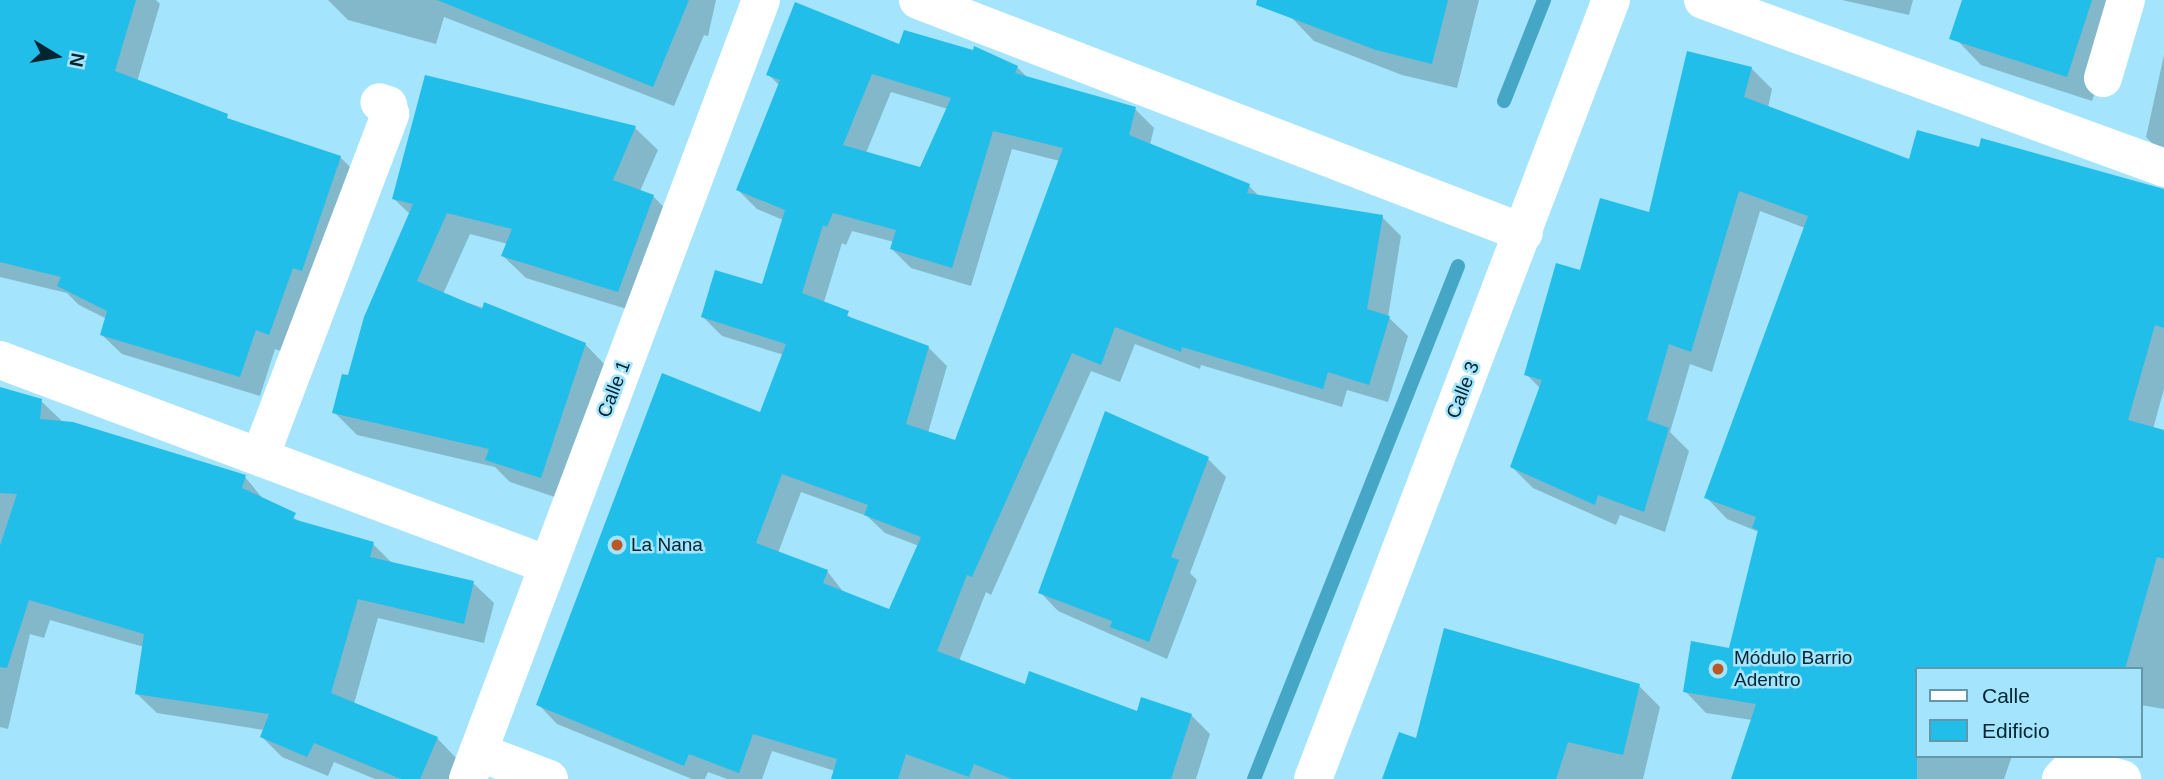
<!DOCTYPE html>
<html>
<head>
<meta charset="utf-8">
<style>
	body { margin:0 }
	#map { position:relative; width:2164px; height:779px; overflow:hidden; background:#a4e5fd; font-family:Arial,sans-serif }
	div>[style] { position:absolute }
	.shadow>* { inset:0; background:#0003 }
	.stream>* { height:14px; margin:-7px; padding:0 7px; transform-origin:7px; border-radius:7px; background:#46a6c6 }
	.building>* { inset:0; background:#21beea }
	.minor>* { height:38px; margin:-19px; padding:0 19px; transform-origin:19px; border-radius:19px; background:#fff }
	.dots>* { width:19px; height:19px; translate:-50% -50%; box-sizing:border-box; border:4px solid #a4e5fd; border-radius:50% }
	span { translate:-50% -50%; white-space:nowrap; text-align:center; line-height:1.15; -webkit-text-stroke:5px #a4e5fd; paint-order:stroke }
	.street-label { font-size:19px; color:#012531 }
	.poi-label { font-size:19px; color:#012531 }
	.left { translate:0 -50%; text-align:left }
	.legend { position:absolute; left:1915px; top:667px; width:228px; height:91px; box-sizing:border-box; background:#a4e5fd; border:2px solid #6398ab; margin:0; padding:9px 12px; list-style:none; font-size:21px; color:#012531 }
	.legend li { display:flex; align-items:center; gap:14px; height:35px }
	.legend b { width:35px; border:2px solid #6398ab }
	.north { position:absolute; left:21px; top:21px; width:70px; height:70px; -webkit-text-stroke:5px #a4e5fd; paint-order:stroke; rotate:101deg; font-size:19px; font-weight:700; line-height:28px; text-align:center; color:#012531 }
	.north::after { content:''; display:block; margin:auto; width:24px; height:32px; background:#012531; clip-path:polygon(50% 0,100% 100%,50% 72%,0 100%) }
</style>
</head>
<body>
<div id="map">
	<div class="shadow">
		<div style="clip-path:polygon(0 0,156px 0,160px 4px,137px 82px,233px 121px,340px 157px,360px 177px,289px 354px,275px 349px,260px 396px,122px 354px,102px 335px,107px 319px,79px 305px,67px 293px,0 277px)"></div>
		<div style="clip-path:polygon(328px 0,716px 0,708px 36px,704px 35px,674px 106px,444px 17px,436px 44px,348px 20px)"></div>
		<div style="clip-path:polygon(1294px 0,1479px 0,1457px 88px,1402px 75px,1314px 41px,1289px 15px)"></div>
		<div style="clip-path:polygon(1842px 0,1913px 0,1909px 15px)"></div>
		<div style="clip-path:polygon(1965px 0,2126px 0,2092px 101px,1981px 65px,1956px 39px)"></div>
		<div style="clip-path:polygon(evenodd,901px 46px,1017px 67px,1029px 79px,1135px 109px,1154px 128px,1150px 145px,1249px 186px,1260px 197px,1382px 217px,1401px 236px,1388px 317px,1408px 336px,1388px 402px,1347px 390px,1342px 407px,1201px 365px,1200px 369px,1135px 344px,1120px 382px,1091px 371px,991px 595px,986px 592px,959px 661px,1026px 686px,1138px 714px,1191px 715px,1210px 734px,1196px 779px,833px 779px,835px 771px,772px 751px,762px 779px,727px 779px,708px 772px,705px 779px,692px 779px,557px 724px,539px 705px,761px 415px,784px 355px,722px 336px,703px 317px,763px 287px,783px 220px,757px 209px,738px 190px,779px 85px,768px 74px,901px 46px,891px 92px,948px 109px,921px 170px,866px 153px,891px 92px,901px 46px,1012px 149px,1060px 161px,956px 442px,928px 433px,947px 366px,928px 347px,857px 321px,824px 302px,842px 243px,846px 245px,852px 231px,894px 242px,892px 249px,911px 268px,971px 286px,1012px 149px,901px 46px,801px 492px,867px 516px,885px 533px,919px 546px,890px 612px,845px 594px,827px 571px,778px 553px,801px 492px)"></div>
		<div style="clip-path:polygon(2164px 55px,2164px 155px,2146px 137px)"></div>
		<div style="clip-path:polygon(1751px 68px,1772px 89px,1768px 108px,1858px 249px,1980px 149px,2164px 191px,2164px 389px,2153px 429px,2164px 432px,2164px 709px,2141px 705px,2141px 669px,1917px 669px,1917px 756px,2012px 756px,2004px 779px,1733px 779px,1752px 720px,1706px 713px,1685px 691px,1730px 650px,1759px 532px,1727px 519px,1706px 497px,1805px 228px,1760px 211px,1712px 372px,1690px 364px,1670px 432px,1689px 451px,1665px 532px,1620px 515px,1616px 525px,1533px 488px,1512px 467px,1541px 389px,1526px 374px,1581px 272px,1650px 214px)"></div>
		<div style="clip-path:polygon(635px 128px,658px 150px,640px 191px,653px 196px,675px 219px,640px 313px,526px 278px,503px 256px,508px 244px,470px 234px,443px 294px,585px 344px,607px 367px,564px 500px,510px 482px,495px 467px,357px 435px,334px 412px,411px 215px,394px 199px)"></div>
		<div style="clip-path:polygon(0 389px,41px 401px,62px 421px,245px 477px,264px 500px,304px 524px,373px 544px,393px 564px,473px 583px,494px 603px,484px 643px,378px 618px,354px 704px,437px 738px,457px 759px,449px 779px,375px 779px,334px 762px,328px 776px,282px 757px,262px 737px,264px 730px,157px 713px,136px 693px,144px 647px,50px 620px,44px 638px,30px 634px,8px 729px,0 727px)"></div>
		<div style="clip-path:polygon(1208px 459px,1226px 477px,1190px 573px,1197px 580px,1167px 659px,1058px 611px,1040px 592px)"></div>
		<div style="clip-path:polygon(1639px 686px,1660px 707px,1643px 779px,1384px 779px,1417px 740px)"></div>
	</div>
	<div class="stream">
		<div style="left:1504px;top:101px;width:109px;rotate:-68.4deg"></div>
		<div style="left:1254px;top:779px;width:552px;rotate:-68.31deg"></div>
	</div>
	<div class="building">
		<div style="clip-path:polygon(0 0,136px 0,115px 71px,228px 114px,227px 118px,341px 156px,302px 271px,293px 268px,269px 335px,256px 330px,240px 377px,100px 335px,107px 311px,57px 286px,61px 277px,0 262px)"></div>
		<div style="clip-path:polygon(437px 0,689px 0,653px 87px)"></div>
		<div style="clip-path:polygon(1257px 0,1448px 0,1432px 64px,1376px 50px,1256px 5px)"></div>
		<div style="clip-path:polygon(1962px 0,2092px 0,2067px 77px,1949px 39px)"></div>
		<div style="clip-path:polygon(evenodd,795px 2px,899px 44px,904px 30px,973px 50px,974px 46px,1018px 66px,1015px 73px,1136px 107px,1129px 135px,1250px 184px,1247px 193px,1383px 215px,1367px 309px,1390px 316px,1369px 385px,1328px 372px,1323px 389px,1182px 347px,1181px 352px,1115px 327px,1101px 365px,1072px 353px,972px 577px,967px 575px,937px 651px,1025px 684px,1029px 671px,1137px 711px,1141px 697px,1192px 714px,1171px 779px,1012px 779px,974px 764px,969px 777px,906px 754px,898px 779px,831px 779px,837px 759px,753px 734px,739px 773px,689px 754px,684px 766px,536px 705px,662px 373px,760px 412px,786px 344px,701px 317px,715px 270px,762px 284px,785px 210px,736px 190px,780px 80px,766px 75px,795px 2px,872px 74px,951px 98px,920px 167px,843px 145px,872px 74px,795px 2px,993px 131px,1063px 148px,955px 440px,906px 424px,929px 346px,847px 316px,849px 311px,802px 293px,823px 225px,827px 227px,833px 213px,896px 230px,890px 249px,952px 268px,993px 131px,795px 2px,782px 474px,868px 505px,864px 515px,921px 537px,889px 609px,823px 583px,828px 570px,756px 543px,782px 474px)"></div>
		<div style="clip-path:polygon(1687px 51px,1752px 67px,1744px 97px,1909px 159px,1917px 130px,1979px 147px,1981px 138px,2164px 189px,2164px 328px,2155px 325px,2128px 420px,2164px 430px,2164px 559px,2157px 557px,2125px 669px,1917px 669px,1917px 779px,1731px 779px,1756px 704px,1683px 692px,1691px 641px,1729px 648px,1758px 530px,1752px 528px,1756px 517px,1704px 498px,1808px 216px,1739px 191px,1691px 352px,1669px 344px,1647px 420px,1669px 428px,1644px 512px,1598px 495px,1595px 505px,1510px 467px,1542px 380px,1524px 375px,1556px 263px,1580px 270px,1600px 198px,1649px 212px)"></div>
		<div style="clip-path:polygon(425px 75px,636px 126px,613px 180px,654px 195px,618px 292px,501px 256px,512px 229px,447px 213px,417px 281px,482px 309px,484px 302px,586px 343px,541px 478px,485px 460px,489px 449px,332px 413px,342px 374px,348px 375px,364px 317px,413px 204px,392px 199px)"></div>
		<div style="clip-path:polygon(0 387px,42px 399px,40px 419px,73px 422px,246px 475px,242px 488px,296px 513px,293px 519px,374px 542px,370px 557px,474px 581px,464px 624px,358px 599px,331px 693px,438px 737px,420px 779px,401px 779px,314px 743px,307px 757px,260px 737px,269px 714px,135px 694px,144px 634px,29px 600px,7px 668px,0 667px,0 546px,17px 494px,0 493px)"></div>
		<div style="clip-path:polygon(1105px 411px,1209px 457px,1171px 557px,1179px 560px,1149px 642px,1110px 627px,1112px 621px,1038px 593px)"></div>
		<div style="clip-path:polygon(1444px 628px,1640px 684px,1623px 755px,1568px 742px,1556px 779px,1382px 779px,1399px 732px,1416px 738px)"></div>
	</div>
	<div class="minor">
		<div style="left:918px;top:0;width:649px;rotate:21.03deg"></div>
		<div style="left:1703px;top:0;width:491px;rotate:20deg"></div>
		<div style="left:2103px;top:78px;width:81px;rotate:-73.6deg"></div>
		<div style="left:0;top:360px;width:585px;rotate:20.51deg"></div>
		<div style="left:260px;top:457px;width:367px;rotate:-69.2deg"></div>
		<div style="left:390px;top:114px;width:9px;rotate:-103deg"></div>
		<div style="left:388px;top:105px;width:9px;rotate:-162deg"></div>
		<div style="left:478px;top:752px;width:76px;rotate:20.8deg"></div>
		<div style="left:468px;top:779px;width:832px;rotate:-69.39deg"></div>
		<div style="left:1313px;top:779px;width:834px;rotate:-69.07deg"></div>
		<div style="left:2061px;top:779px;width:18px;rotate:-47deg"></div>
		<div style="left:2073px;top:766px;width:51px;rotate:14.9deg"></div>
	</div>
	<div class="dots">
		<div style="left:617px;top:545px;background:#bb5625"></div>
		<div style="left:1718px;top:669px;background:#bb5625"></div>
	</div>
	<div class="street-label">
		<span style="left:614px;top:389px;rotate:-69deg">Calle 1</span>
		<span style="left:1463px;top:390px;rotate:-69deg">Calle 3</span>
	</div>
	<div class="poi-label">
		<span class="left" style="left:631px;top:545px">La Nana</span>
		<span class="left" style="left:1734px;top:669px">Módulo Barrio<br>Adentro</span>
	</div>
	<ul class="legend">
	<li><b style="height:9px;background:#fff"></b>Calle</li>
	<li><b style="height:19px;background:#21beea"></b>Edificio</li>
	</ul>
	<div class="north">N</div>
</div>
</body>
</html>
